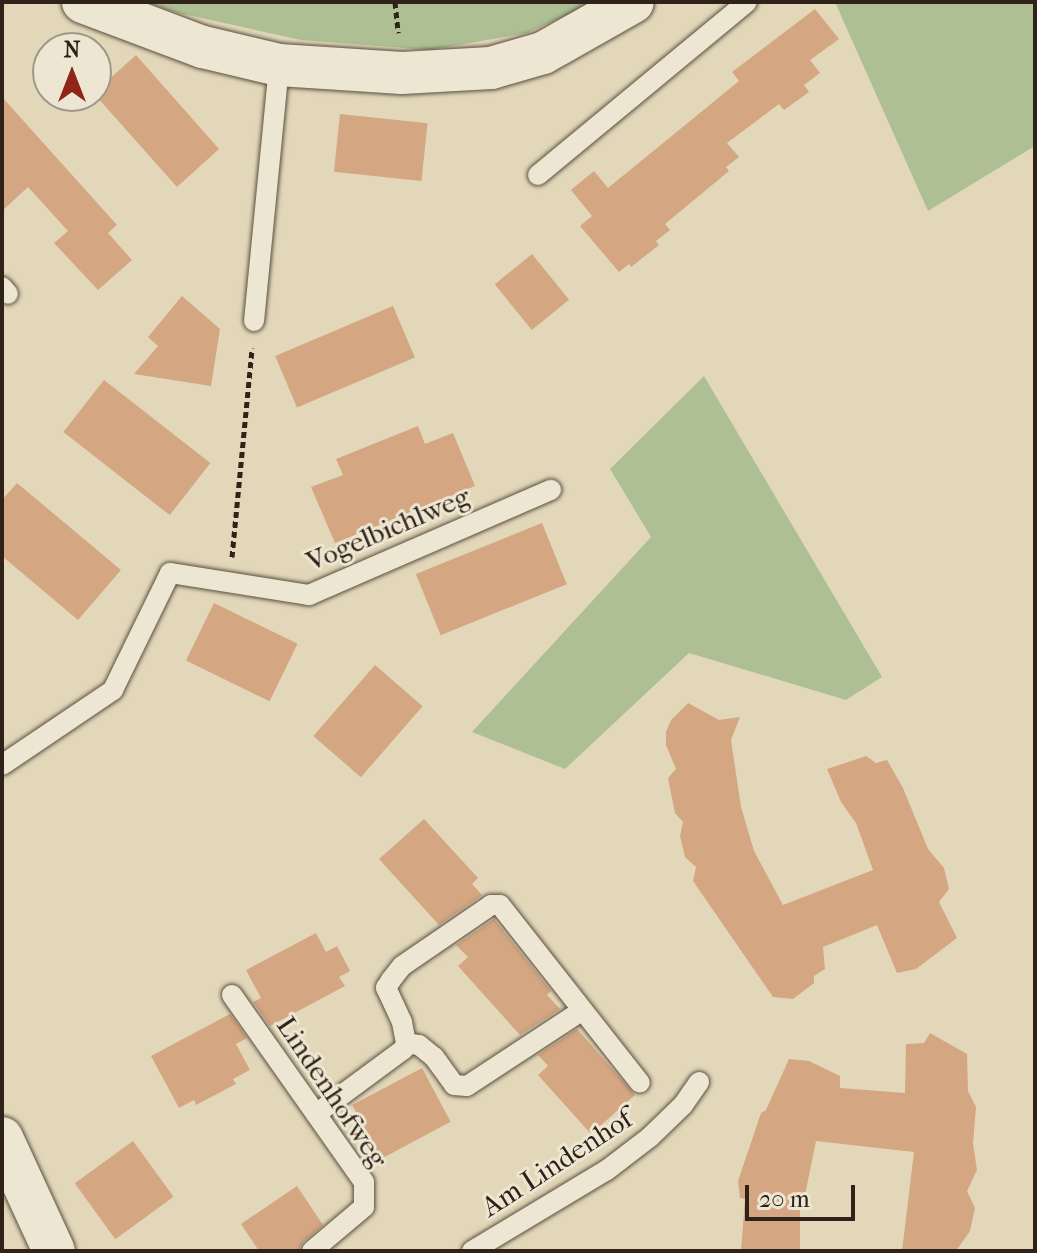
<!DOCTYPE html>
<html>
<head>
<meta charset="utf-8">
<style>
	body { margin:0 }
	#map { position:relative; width:1037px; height:1253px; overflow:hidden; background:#e2d8b9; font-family:"IM FELL French Canon",serif }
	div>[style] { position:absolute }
	.green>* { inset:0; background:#aec093 }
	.building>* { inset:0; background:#d4a681; transform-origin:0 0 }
	.path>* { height:5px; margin-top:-2.5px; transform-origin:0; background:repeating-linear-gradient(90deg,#302119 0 6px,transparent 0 10px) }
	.roads { filter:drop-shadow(0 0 2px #5c4f41) drop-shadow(0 0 2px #5c4f41) }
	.service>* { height:20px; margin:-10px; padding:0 10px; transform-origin:10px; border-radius:10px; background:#ece6d2 }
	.minor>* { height:42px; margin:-21px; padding:0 21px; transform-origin:21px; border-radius:21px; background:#ece6d2 }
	span { translate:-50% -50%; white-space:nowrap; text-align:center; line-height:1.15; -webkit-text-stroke:6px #ece6d2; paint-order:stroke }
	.street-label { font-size:28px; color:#302119 }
	.frame { position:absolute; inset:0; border:4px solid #302119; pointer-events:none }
	.north { position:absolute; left:32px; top:32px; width:80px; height:80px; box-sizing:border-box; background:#ece6d2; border:2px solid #a19788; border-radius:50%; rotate:0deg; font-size:22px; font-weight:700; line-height:32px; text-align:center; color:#302119 }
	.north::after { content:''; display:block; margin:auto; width:28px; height:36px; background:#8f2418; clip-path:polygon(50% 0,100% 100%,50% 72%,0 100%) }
	.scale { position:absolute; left:745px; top:1185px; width:110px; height:36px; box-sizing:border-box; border:4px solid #302119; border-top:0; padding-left:10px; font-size:24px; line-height:28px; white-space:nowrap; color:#302119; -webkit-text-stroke:6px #ece6d2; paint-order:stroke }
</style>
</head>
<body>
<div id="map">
	<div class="green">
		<div style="clip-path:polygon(145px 2px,594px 2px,527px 33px,430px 50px,301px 40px,174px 12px)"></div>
		<div style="clip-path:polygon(835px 2px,1035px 2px,1035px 146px,928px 211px)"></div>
		<div style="clip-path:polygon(704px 376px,882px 677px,846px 700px,689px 653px,565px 769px,472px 732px,651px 537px,610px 469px)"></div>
	</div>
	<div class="building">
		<div style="clip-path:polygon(815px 9px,839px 39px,810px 60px,820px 73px,804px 85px,809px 92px,784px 110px,779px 104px,727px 143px,739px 157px,726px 167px,729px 171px,665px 224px,670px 230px,656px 241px,659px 245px,631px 267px,629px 264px,619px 272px,580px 226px,592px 216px,571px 190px,594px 171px,608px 188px,739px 81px,732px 72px)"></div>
		<div style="clip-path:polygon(136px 55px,219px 149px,177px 187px,96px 96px,96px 91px)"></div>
		<div style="clip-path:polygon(2px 97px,117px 225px,108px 233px,132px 260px,98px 290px,54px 243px,68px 231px,28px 187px,2px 211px)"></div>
		<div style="left:340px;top:114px;width:88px;height:58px;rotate:6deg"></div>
		<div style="left:532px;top:254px;width:59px;height:48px;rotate:51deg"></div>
		<div style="clip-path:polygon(182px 296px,220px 329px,211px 386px,134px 374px,158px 346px,148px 337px)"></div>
		<div style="left:393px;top:306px;width:56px;height:128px;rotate:67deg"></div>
		<div style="left:104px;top:380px;width:135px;height:66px;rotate:38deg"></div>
		<div style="clip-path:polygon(418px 426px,425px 444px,453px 433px,475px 486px,335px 543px,311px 487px,343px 475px,336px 459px)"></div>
		<div style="clip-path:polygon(17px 483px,121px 570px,78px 620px,2px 556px,2px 500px)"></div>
		<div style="left:542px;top:523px;width:66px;height:136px;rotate:68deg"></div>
		<div style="left:214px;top:603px;width:93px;height:64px;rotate:26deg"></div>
		<div style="left:375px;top:665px;width:63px;height:94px;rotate:41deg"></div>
		<div style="clip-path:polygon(688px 703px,719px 720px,740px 717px,731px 740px,741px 807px,754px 851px,783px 905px,873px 870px,856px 823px,841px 802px,827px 769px,866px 756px,876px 763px,887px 760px,903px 788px,928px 849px,944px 868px,949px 889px,939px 902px,957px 938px,916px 969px,897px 973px,877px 925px,823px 947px,825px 969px,814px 976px,814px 983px,793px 999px,773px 997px,693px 881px,696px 867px,685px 857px,680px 836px,683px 822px,675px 813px,668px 778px,676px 769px,666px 745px,666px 732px,671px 720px)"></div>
		<div style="clip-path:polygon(424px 819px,478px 878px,472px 884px,482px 895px,439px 925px,379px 859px)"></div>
		<div style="clip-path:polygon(494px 919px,551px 991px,547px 995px,560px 1009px,520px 1035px,458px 966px,468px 957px,456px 945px)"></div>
		<div style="clip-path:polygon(316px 933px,326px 952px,337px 946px,350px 971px,339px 977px,345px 986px,270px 1026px,253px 1002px,261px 998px,246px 970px)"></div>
		<div style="clip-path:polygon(230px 1014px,247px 1038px,236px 1044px,250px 1070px,233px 1079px,236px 1084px,196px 1105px,194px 1100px,179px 1108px,151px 1056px)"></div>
		<div style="clip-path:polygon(577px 1029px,635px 1095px,591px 1134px,538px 1075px,548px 1066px,538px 1055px)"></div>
		<div style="clip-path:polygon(930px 1033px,967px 1054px,968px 1091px,976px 1107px,973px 1143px,977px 1170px,967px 1191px,975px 1208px,970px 1231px,956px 1251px,902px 1251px,914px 1152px,816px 1141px,803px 1205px,800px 1204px,800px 1251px,741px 1251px,745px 1199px,740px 1198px,738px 1181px,761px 1113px,766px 1110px,789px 1059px,809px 1061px,840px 1076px,840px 1088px,905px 1093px,906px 1044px,924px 1043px)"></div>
		<div style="left:422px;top:1068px;width:61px;height:79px;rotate:62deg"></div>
		<div style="left:133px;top:1141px;width:69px;height:72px;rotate:54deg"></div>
		<div style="clip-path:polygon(297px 1186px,323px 1225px,303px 1242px,299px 1251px,259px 1251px,241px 1224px)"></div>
	</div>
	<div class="path">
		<div style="left:395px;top:2px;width:31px;rotate:84deg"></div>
		<div style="left:232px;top:557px;width:210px;rotate:-84.5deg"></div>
	</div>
	<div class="roads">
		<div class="service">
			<div style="left:538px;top:175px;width:271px;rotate:-39.6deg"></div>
			<div style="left:2px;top:287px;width:9px;rotate:49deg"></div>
			<div style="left:254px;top:321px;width:257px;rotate:-84.4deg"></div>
			<div style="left:2px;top:765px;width:134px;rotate:-34deg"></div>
			<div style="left:113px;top:690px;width:130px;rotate:-64deg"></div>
			<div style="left:170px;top:573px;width:141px;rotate:9deg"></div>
			<div style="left:309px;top:595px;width:264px;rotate:-23.5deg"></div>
			<div style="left:232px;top:995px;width:229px;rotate:54.8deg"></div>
			<div style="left:364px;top:1182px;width:25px;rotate:90deg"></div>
			<div style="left:364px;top:1207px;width:68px;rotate:139.8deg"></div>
			<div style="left:406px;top:1043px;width:13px;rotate:9deg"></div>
			<div style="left:419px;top:1045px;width:19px;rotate:39deg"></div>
			<div style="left:434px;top:1057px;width:34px;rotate:54deg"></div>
			<div style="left:454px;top:1085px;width:13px;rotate:4deg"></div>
			<div style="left:467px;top:1086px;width:136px;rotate:-33.3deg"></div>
			<div style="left:316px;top:1114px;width:109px;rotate:-36.5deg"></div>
			<div style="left:404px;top:1049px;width:6px;rotate:-72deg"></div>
			<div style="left:406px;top:1043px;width:21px;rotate:-101deg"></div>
			<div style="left:402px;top:1022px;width:38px;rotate:-115deg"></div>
			<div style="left:386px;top:988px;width:9px;rotate:-58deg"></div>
			<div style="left:391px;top:980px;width:18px;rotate:-52deg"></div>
			<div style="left:402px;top:966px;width:108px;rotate:-34.4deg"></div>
			<div style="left:491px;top:905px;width:9px"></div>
			<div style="left:500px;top:905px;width:226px;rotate:51.8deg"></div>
			<div style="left:472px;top:1251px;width:157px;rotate:-31deg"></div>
			<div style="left:607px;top:1170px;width:54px;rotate:-37.5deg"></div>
			<div style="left:650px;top:1137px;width:46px;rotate:-44.1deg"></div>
			<div style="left:683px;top:1105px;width:28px;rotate:-55deg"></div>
		</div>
		<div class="minor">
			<div style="left:83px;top:2px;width:128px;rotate:20.6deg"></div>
			<div style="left:203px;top:47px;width:78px;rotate:13.3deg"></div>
			<div style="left:279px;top:65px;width:123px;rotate:3.7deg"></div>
			<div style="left:402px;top:73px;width:89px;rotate:-3.2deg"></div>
			<div style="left:491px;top:68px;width:54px;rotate:-16.1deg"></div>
			<div style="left:543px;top:53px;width:103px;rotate:-29.5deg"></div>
			<div style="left:2px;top:1138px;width:124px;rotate:65.3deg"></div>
		</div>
	</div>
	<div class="street-label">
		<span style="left:388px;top:529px;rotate:-23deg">Vogelbichlweg</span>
		<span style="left:332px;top:1092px;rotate:56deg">Lindenhofweg</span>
		<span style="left:557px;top:1163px;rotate:-33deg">Am Lindenhof</span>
	</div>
	<div class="frame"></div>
	<div class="north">N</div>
	<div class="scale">20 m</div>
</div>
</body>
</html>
